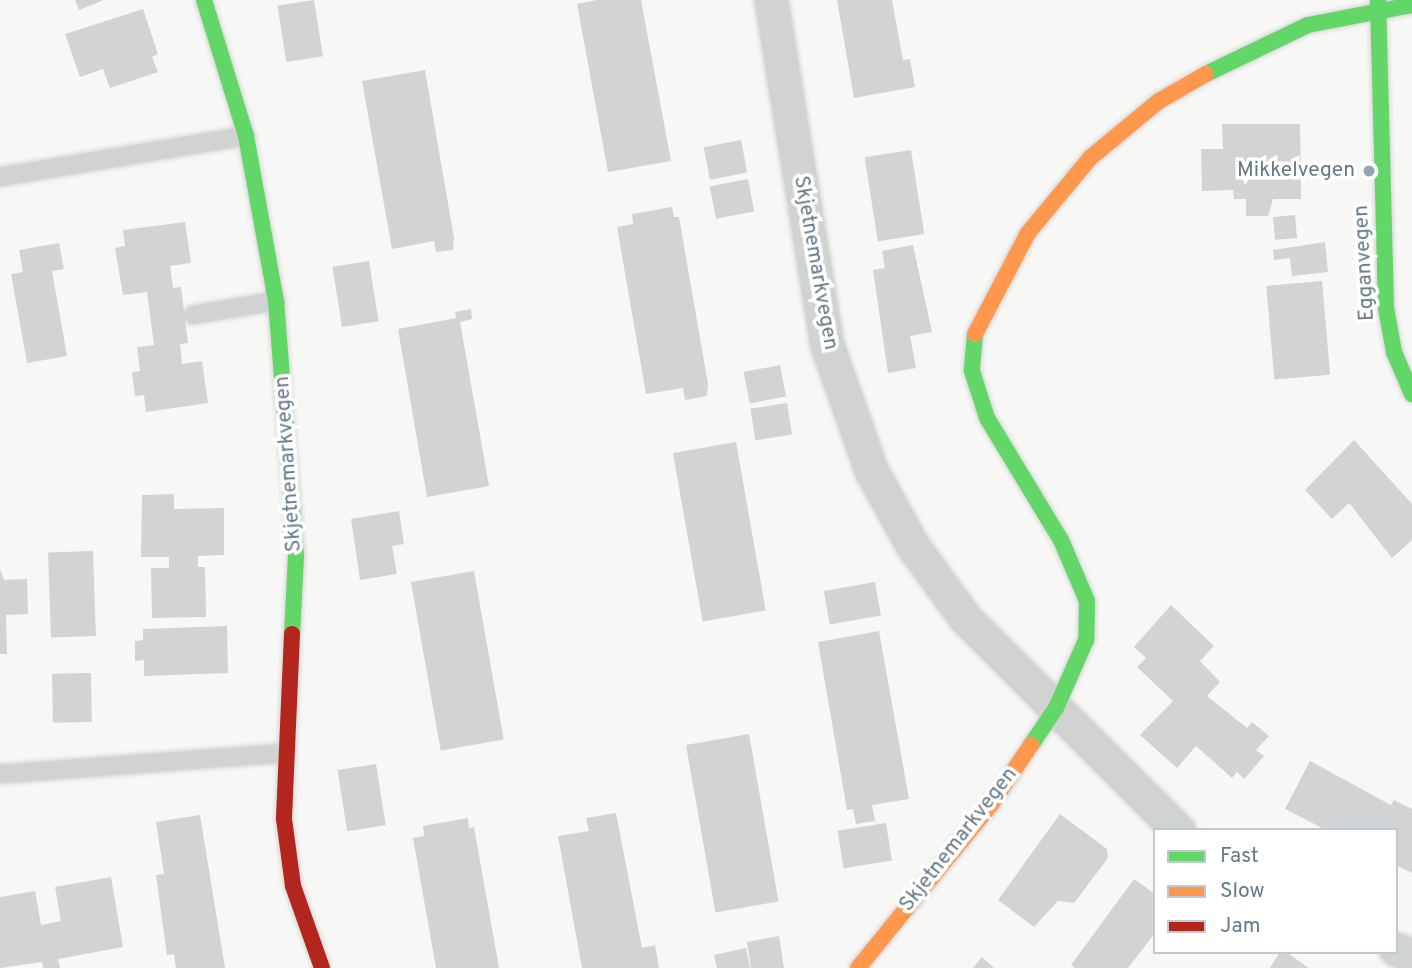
<!DOCTYPE html>
<html>
<head>
<meta charset="utf-8">
<style>
	body { margin:0 }
	#map { position:relative; width:1412px; height:968px; overflow:hidden; background:#f7f7f6; font-family:Overpass,sans-serif }
	div>[style] { position:absolute }
	.building>* { inset:0; background:#d2d3d4; transform-origin:0 0 }
	.roads { filter:drop-shadow(0 0 2px #d4d5d5) drop-shadow(0 0 2px #d4d5d5) }
	.lane>* { height:18px; margin:-9px; padding:0 9px; transform-origin:9px; border-radius:9px; background:#d1d2d2 }
	.street>* { height:33px; margin:-16.5px; padding:0 16.5px; transform-origin:16.5px; border-radius:16.5px; background:#d1d2d2 }
	.fast>* { height:16px; margin:-8px; padding:0 8px; transform-origin:8px; border-radius:8px; background:#63d668 }
	.slow>* { height:16px; margin:-8px; padding:0 8px; transform-origin:8px; border-radius:8px; background:#ff974d }
	.jam>* { height:16px; margin:-8px; padding:0 8px; transform-origin:8px; border-radius:8px; background:#b3261e }
	.dots>* { width:19px; height:19px; translate:-50% -50%; box-sizing:border-box; border:4px solid #fff; border-radius:50% }
	span { translate:-50% -50%; white-space:nowrap; text-align:center; line-height:1.15; -webkit-text-stroke:7px #fff; paint-order:stroke }
	.poi-label { font-size:21px; color:#647989 }
	.right { translate:-100% -50%; text-align:right }
	.street-label { font-size:21px; color:#647989 }
	.legend { position:absolute; left:1153px; top:828px; width:245px; height:126px; box-sizing:border-box; background:#fff; border:2px solid #c1c9d0; margin:0; padding:9px 12px; list-style:none; font-size:21px; color:#647989 }
	.legend li { display:flex; align-items:center; gap:14px; height:35px }
	.legend b { width:35px; border:2px solid #c1c9d0 }
</style>
</head>
<body>
<div id="map">
	<div class="building">
		<div style="clip-path:polygon(75px 0,104px 0,79px 10px)"></div>
		<div style="left:314px;top:0;width:57px;height:37px;rotate:81deg"></div>
		<div style="clip-path:polygon(597px 0,641px 0,671px 161px,608px 172px,577px 4px)"></div>
		<div style="clip-path:polygon(837px 0,892px 0,903px 60px,910px 59px,915px 87px,854px 98px)"></div>
		<div style="clip-path:polygon(143px 9px,158px 54px,152px 57px,158px 72px,110px 88px,103px 69px,80px 77px,65px 34px)"></div>
		<div style="clip-path:polygon(425px 70px,454px 238px,453px 250px,436px 252px,434px 241px,392px 249px,362px 81px)"></div>
		<div style="clip-path:polygon(1222px 124px,1300px 124px,1301px 199px,1273px 199px,1268px 216px,1246px 216px,1246px 199px,1234px 199px,1233px 190px,1202px 191px,1201px 149px,1223px 149px)"></div>
		<div style="left:741px;top:140px;width:33px;height:38px;rotate:79deg"></div>
		<div style="left:911px;top:150px;width:85px;height:47px;rotate:81deg"></div>
		<div style="left:748px;top:179px;width:33px;height:39px;rotate:79deg"></div>
		<div style="clip-path:polygon(672px 207px,674px 217px,679px 217px,708px 384px,707px 396px,685px 400px,683px 388px,646px 394px,617px 227px,633px 224px,632px 214px)"></div>
		<div style="left:1295px;top:215px;width:23px;height:22px;rotate:85deg"></div>
		<div style="clip-path:polygon(185px 222px,191px 263px,170px 266px,173px 288px,181px 287px,188px 343px,180px 344px,182px 364px,202px 361px,208px 403px,146px 412px,144px 395px,135px 396px,132px 372px,140px 371px,137px 347px,154px 345px,147px 292px,123px 295px,115px 248px,125px 246px,123px 230px)"></div>
		<div style="clip-path:polygon(1325px 242px,1328px 272px,1292px 276px,1290px 258px,1274px 260px,1273px 250px)"></div>
		<div style="clip-path:polygon(59px 243px,64px 269px,52px 271px,67px 356px,27px 363px,11px 274px,23px 272px,19px 250px)"></div>
		<div style="clip-path:polygon(913px 245px,932px 332px,910px 336px,916px 368px,888px 373px,873px 270px,885px 268px,882px 251px)"></div>
		<div style="left:369px;top:261px;width:61px;height:37px;rotate:81deg"></div>
		<div style="left:1322px;top:281px;width:94px;height:56px;rotate:85deg"></div>
		<div style="clip-path:polygon(471px 309px,472px 319px,460px 322px,489px 486px,427px 497px,398px 329px,456px 318px,455px 312px)"></div>
		<div style="left:780px;top:365px;width:32px;height:37px;rotate:79deg"></div>
		<div style="left:787px;top:403px;width:32px;height:37px;rotate:81deg"></div>
		<div style="clip-path:polygon(1354px 440px,1412px 504px,1412px 540px,1392px 558px,1349px 503px,1332px 519px,1305px 490px)"></div>
		<div style="left:736px;top:442px;width:171px;height:64px;rotate:80deg"></div>
		<div style="clip-path:polygon(174px 494px,174px 509px,224px 508px,224px 555px,198px 556px,198px 567px,205px 567px,206px 617px,152px 618px,151px 568px,169px 568px,169px 557px,141px 557px,142px 495px)"></div>
		<div style="clip-path:polygon(399px 511px,404px 544px,392px 546px,397px 574px,360px 580px,351px 519px)"></div>
		<div style="left:93px;top:551px;width:85px;height:45px;rotate:88deg"></div>
		<div style="clip-path:polygon(0 569px,4px 580px,27px 579px,28px 614px,6px 615px,7px 654px,0 654px)"></div>
		<div style="left:474px;top:571px;width:171px;height:64px;rotate:80deg"></div>
		<div style="left:875px;top:582px;width:34px;height:52px;rotate:80deg"></div>
		<div style="clip-path:polygon(1171px 605px,1214px 646px,1200px 661px,1220px 682px,1207px 696px,1247px 728px,1252px 722px,1269px 736px,1256px 750px,1264px 756px,1244px 779px,1237px 772px,1232px 778px,1196px 746px,1177px 768px,1140px 735px,1173px 701px,1137px 667px,1146px 658px,1134px 647px)"></div>
		<div style="clip-path:polygon(227px 626px,228px 673px,144px 676px,144px 660px,135px 661px,135px 641px,143px 640px,143px 629px)"></div>
		<div style="clip-path:polygon(879px 631px,909px 799px,872px 805px,875px 821px,856px 824px,853px 809px,847px 810px,818px 642px)"></div>
		<div style="left:91px;top:673px;width:49px;height:39px;rotate:89deg"></div>
		<div style="left:749px;top:734px;width:170px;height:64px;rotate:80deg"></div>
		<div style="clip-path:polygon(1310px 761px,1391px 805px,1394px 800px,1412px 809px,1412px 873px,1396px 865px,1396px 830px,1326px 830px,1285px 809px)"></div>
		<div style="left:376px;top:764px;width:62px;height:39px;rotate:81deg"></div>
		<div style="clip-path:polygon(616px 813px,642px 948px,655px 945px,659px 968px,582px 968px,558px 836px,589px 831px,586px 818px)"></div>
		<div style="clip-path:polygon(1060px 814px,1107px 849px,1108px 858px,1074px 903px,1058px 901px,1034px 927px,998px 900px)"></div>
		<div style="clip-path:polygon(200px 815px,225px 968px,176px 968px,174px 954px,167px 955px,156px 875px,164px 874px,156px 822px)"></div>
		<div style="clip-path:polygon(468px 818px,469px 828px,474px 827px,499px 968px,436px 968px,413px 838px,424px 836px,423px 826px)"></div>
		<div style="left:886px;top:823px;width:38px;height:49px;rotate:81deg"></div>
		<div style="clip-path:polygon(111px 877px,123px 947px,58px 959px,60px 968px,43px 968px,42px 962px,0 968px,0 897px,35px 891px,41px 925px,61px 921px,55px 887px)"></div>
		<div style="clip-path:polygon(1134px 879px,1155px 894px,1155px 933px,1128px 968px,1075px 968px,1071px 965px)"></div>
		<div style="clip-path:polygon(779px 936px,784px 968px,751px 968px,747px 942px)"></div>
		<div style="clip-path:polygon(746px 948px,750px 968px,717px 968px,714px 955px)"></div>
		<div style="clip-path:polygon(1280px 952px,1286px 952px,1309px 968px,1270px 968px)"></div>
		<div style="clip-path:polygon(982px 957px,994px 968px,973px 968px)"></div>
	</div>
	<div class="roads">
		<div class="lane">
			<div style="left:0;top:177px;width:249px;rotate:-9.5deg"></div>
			<div style="left:193px;top:315px;width:84px;rotate:-9.6deg"></div>
			<div style="left:0;top:774px;width:287px;rotate:-4.2deg"></div>
		</div>
		<div class="street">
			<div style="left:771px;top:0;width:350px;rotate:80.8deg"></div>
			<div style="left:827px;top:345px;width:133px;rotate:70.6deg"></div>
			<div style="left:871px;top:470px;width:85px;rotate:61.3deg"></div>
			<div style="left:912px;top:545px;width:90px;rotate:54deg"></div>
			<div style="left:965px;top:618px;width:301px;rotate:44.9deg"></div>
			<div style="left:1396px;top:949px;width:17px;rotate:24deg"></div>
		</div>
		<div class="fast">
			<div style="left:204px;top:0;width:142px;rotate:72.8deg"></div>
			<div style="left:246px;top:136px;width:168px;rotate:79.7deg"></div>
			<div style="left:276px;top:301px;width:256px;rotate:85.5deg"></div>
			<div style="left:296px;top:556px;width:78px;rotate:92.9deg"></div>
			<div style="left:1378px;top:0;width:308px;rotate:88.5deg"></div>
			<div style="left:1386px;top:308px;width:45px;rotate:79.7deg"></div>
			<div style="left:1394px;top:352px;width:46px;rotate:66.8deg"></div>
			<div style="left:1206px;top:74px;width:113px;rotate:-25.7deg"></div>
			<div style="left:1308px;top:25px;width:106px;rotate:-10.9deg"></div>
			<div style="left:975px;top:334px;width:37px;rotate:95deg"></div>
			<div style="left:972px;top:371px;width:49px;rotate:72.3deg"></div>
			<div style="left:987px;top:418px;width:143px;rotate:58.8deg"></div>
			<div style="left:1061px;top:540px;width:66px;rotate:66.9deg"></div>
			<div style="left:1087px;top:601px;width:39px;rotate:91deg"></div>
			<div style="left:1086px;top:640px;width:74px;rotate:113.8deg"></div>
			<div style="left:1056px;top:708px;width:45px;rotate:124deg"></div>
		</div>
		<div class="slow">
			<div style="left:975px;top:334px;width:114px;rotate:-62.3deg"></div>
			<div style="left:1028px;top:233px;width:97px;rotate:-50.4deg"></div>
			<div style="left:1090px;top:158px;width:89px;rotate:-39.6deg"></div>
			<div style="left:1159px;top:101px;width:54px;rotate:-29.9deg"></div>
			<div style="left:858px;top:968px;width:213px;rotate:-50.9deg"></div>
			<div style="left:992px;top:803px;width:70px;rotate:-56.1deg"></div>
		</div>
		<div class="jam">
			<div style="left:292px;top:634px;width:185px;rotate:92.5deg"></div>
			<div style="left:284px;top:819px;width:68px;rotate:82.3deg"></div>
			<div style="left:293px;top:886px;width:87px;rotate:70.5deg"></div>
		</div>
	</div>
	<div class="dots">
		<div style="left:1369px;top:171px;background:#97a5af"></div>
	</div>
	<div class="poi-label">
		<span class="right" style="left:1355px;top:171px">Mikkelvegen</span>
	</div>
	<div class="street-label">
		<span style="left:815px;top:263px;rotate:80deg">Skjetnemarkvegen</span>
		<span style="left:1365px;top:263px;rotate:-93deg">Egganvegen</span>
		<span style="left:289px;top:464px;rotate:-94deg">Skjetnemarkvegen</span>
		<span style="left:959px;top:840px;rotate:-52deg">Skjetnemarkvegen</span>
	</div>
	<ul class="legend">
	<li><b style="height:9px;background:#63d668"></b>Fast</li>
	<li><b style="height:9px;background:#ff974d"></b>Slow</li>
	<li><b style="height:9px;background:#b3261e"></b>Jam</li>
	</ul>
</div>
</body>
</html>
